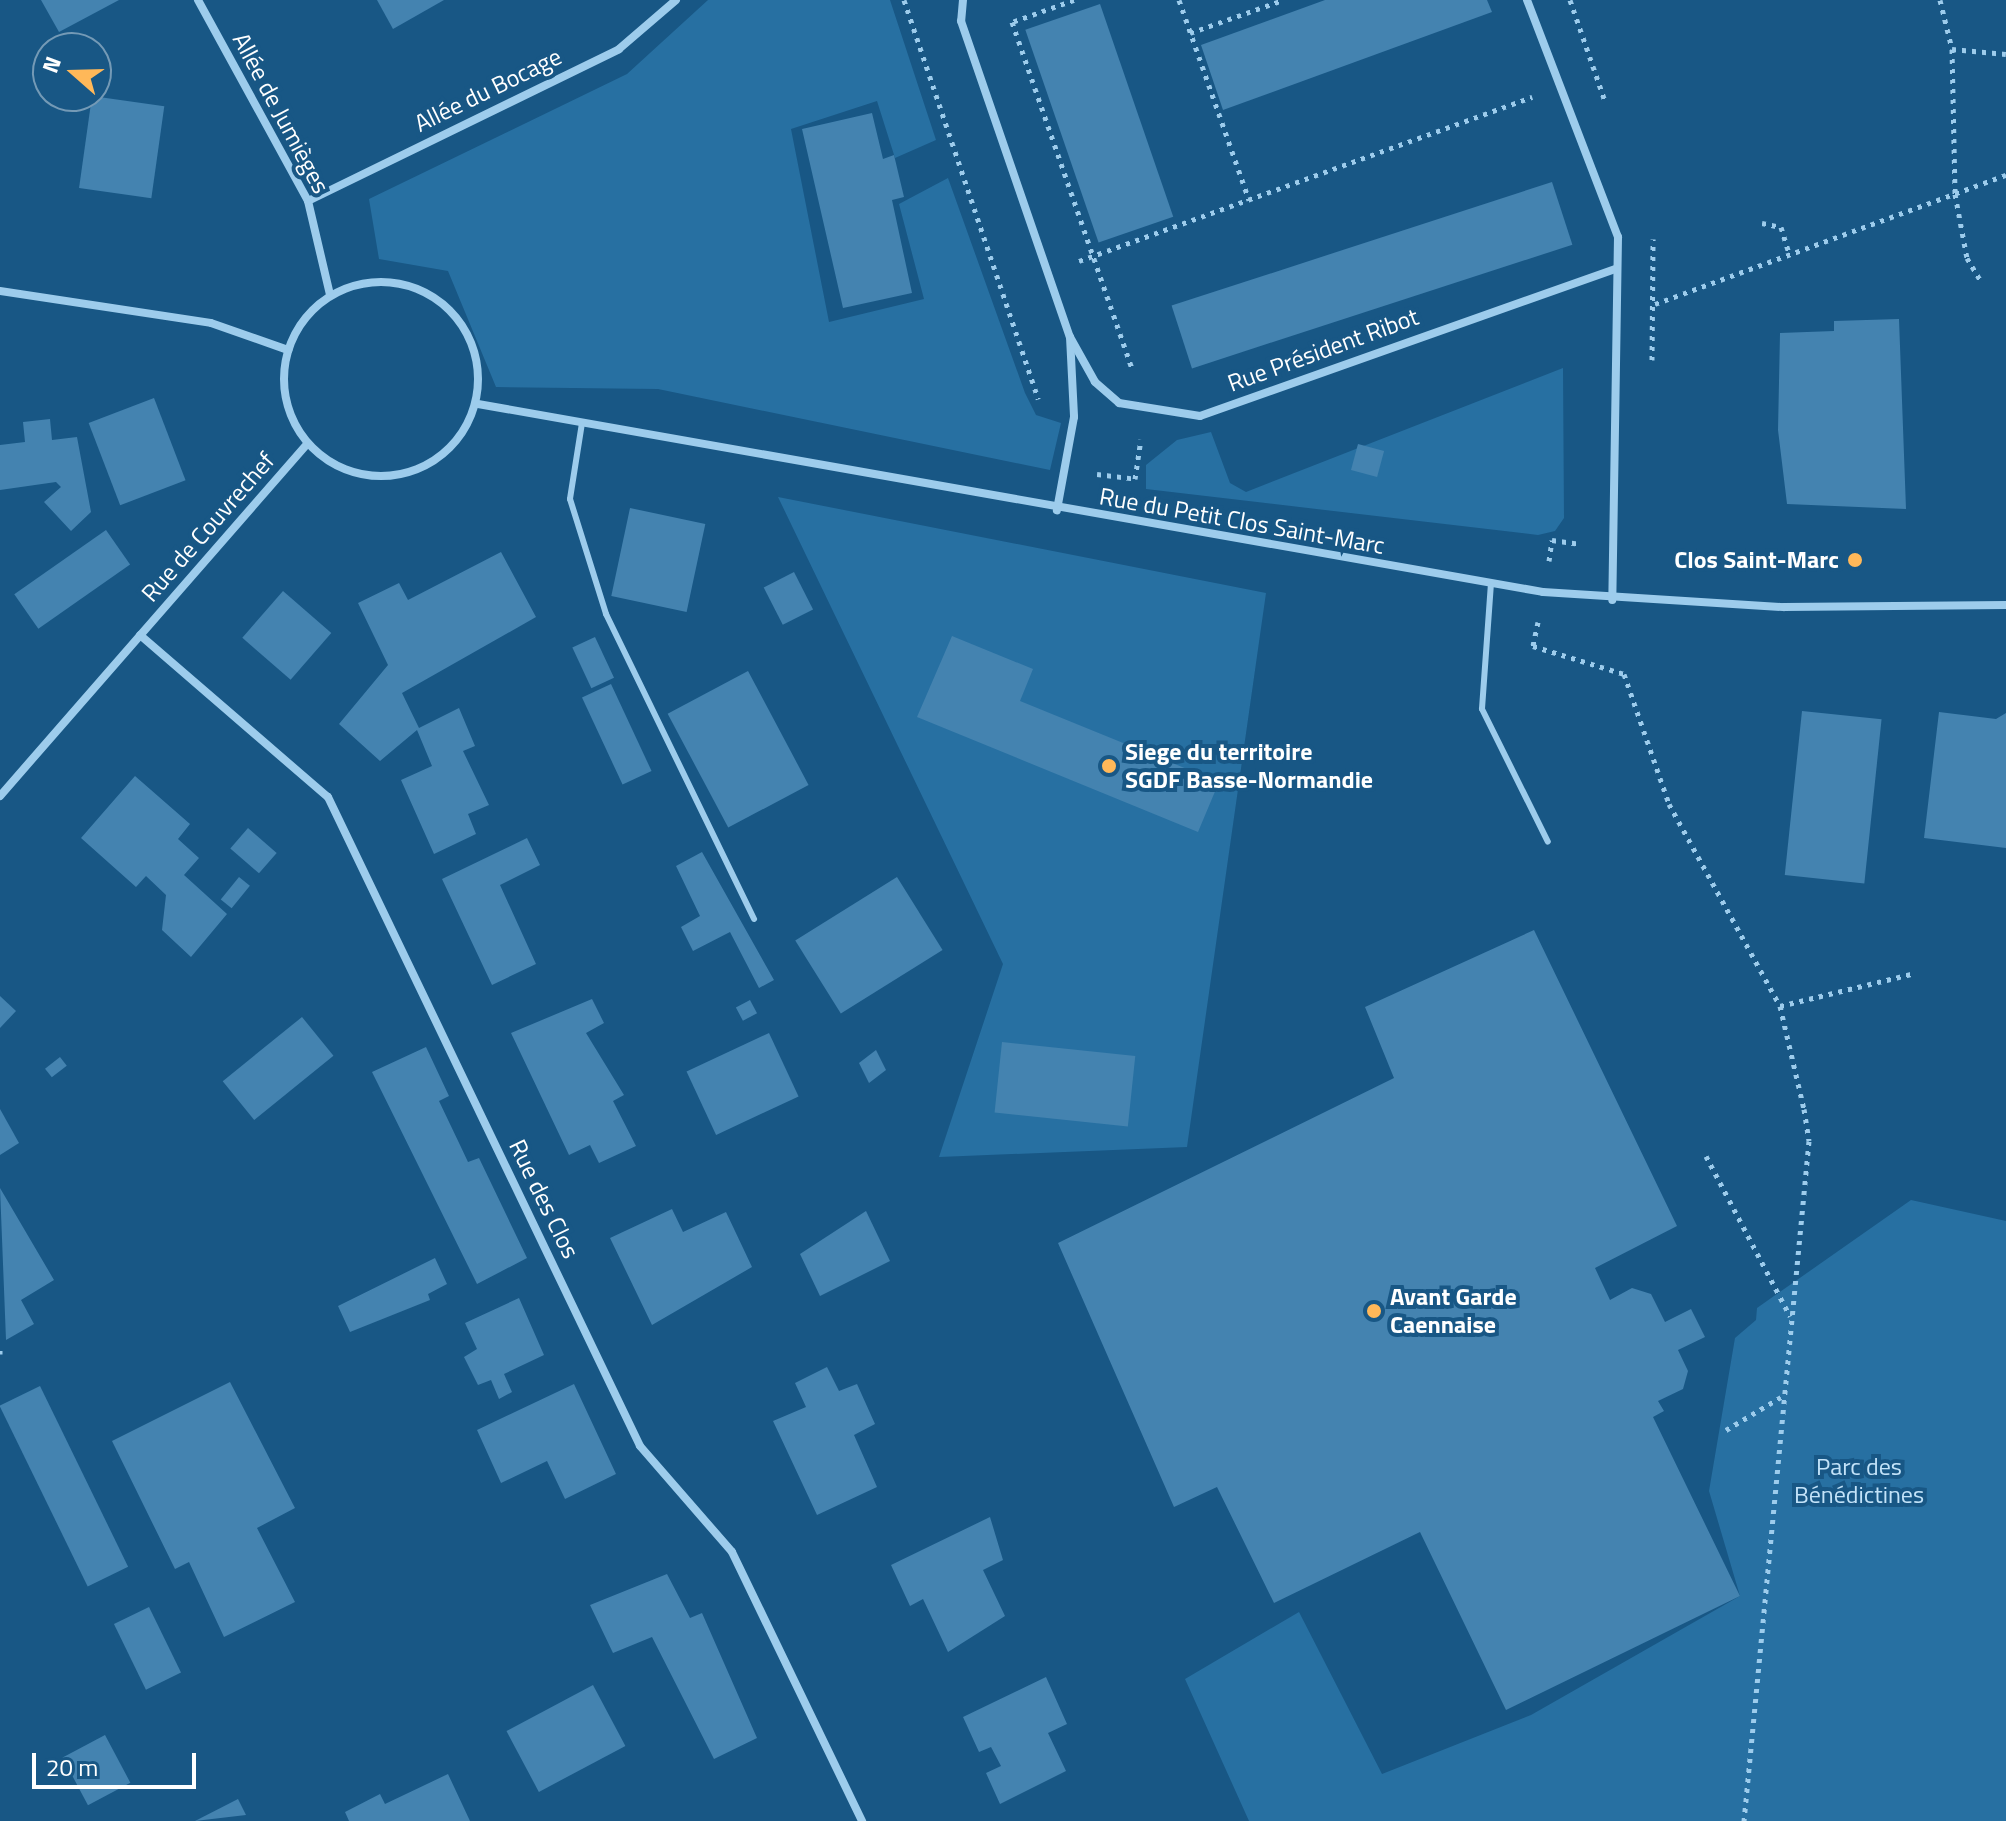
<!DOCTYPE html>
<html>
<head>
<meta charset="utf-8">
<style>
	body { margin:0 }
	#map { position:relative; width:2006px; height:1821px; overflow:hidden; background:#185785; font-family:"Titillium Web",sans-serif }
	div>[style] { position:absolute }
	.green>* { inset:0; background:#2770a2 }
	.building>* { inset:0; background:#4483b0; transform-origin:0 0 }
	.path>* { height:5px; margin-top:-2.5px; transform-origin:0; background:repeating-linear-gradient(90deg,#9dccec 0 4px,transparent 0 10px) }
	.service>* { height:6px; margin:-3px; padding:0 3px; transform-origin:3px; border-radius:3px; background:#9dccec }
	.minor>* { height:8px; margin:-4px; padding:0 4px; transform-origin:4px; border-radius:4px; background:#9dccec }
	.minor>.ring { margin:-4px; padding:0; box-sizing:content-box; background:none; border:8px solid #9dccec; border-radius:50% }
	.dots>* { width:22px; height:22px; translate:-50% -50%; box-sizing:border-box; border:4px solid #185785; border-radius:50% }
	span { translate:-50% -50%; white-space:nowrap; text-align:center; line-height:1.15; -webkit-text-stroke:8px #185785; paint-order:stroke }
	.street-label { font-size:24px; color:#fff }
	.poi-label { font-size:24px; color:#fff; font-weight:700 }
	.right { translate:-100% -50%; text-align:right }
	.left { translate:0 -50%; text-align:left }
	.park-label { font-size:24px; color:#c3e3f9 }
	.north { position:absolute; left:32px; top:32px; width:80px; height:80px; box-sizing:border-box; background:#185785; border:2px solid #749ab6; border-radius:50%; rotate:290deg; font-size:22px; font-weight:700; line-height:32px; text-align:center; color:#fff }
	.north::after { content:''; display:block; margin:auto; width:28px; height:36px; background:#ffb859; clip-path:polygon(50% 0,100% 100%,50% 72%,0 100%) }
	.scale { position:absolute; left:32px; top:1753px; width:164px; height:36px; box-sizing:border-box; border:4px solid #fff; border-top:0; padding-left:10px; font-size:24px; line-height:28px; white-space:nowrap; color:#fff; -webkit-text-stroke:6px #185785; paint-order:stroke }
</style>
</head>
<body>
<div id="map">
	<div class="green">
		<div style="clip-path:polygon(708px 0,890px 0,936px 140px,895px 158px,877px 101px,791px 129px,829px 322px,924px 299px,899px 204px,948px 178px,1025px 393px,1036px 415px,1061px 423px,1050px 470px,658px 389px,496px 387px,448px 271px,379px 259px,369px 199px,627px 74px)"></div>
		<div style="clip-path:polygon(1563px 368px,1564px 518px,1555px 531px,1538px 535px,1146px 489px,1146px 465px,1177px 440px,1211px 432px,1230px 483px,1246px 492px)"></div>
		<div style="clip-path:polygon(778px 497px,1266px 593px,1187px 1147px,939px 1157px,1003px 964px)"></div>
		<div style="clip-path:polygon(1911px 1200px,2006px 1221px,2006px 1821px,1249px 1821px,1185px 1679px,1299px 1612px,1382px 1774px,1531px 1715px,1740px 1596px,1709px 1491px,1735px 1338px,1756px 1320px,1757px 1308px)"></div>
	</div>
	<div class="building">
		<div style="clip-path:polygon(41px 0,119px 0,59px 32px)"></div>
		<div style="clip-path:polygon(377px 0,444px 0,393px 29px)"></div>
		<div style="clip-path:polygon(1325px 0,1487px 0,1492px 12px,1223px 110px,1201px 45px)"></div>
		<div style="left:1100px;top:4px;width:225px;height:79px;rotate:71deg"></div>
		<div style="left:92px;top:96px;width:73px;height:93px;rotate:8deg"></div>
		<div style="clip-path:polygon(872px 113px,883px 159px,894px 155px,904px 197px,892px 200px,912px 293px,843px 308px,802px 129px)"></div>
		<div style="left:1552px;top:182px;width:66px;height:400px;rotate:72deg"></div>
		<div style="clip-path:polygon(1899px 319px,1906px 509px,1787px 504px,1778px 430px,1780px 333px,1834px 331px,1834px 321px)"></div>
		<div style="left:154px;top:398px;width:88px;height:70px;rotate:69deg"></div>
		<div style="clip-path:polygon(50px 419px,52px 440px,77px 437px,91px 512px,71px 531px,44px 502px,61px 487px,56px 482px,0 490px,0 445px,25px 442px,23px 422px)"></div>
		<div style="left:1358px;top:444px;width:27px;height:27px;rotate:15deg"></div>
		<div style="left:630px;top:508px;width:77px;height:90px;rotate:12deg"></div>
		<div style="left:106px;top:530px;width:42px;height:112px;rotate:55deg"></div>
		<div style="clip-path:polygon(501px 552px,536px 617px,402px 693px,419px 728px,459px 708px,475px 746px,463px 751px,489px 805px,468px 814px,476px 834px,434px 854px,401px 780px,432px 766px,417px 730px,380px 761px,339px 724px,388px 665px,358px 603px,399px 583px,408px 600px)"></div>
		<div style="left:794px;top:572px;width:42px;height:34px;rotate:63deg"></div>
		<div style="left:283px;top:591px;width:64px;height:62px;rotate:41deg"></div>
		<div style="clip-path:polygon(952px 636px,1033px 669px,1020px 701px,1219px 782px,1198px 832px,917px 717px)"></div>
		<div style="left:595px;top:637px;width:45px;height:25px;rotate:65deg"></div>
		<div style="left:748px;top:671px;width:129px;height:91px;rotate:62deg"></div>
		<div style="left:611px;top:684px;width:96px;height:32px;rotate:65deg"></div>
		<div style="left:1802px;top:711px;width:80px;height:165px;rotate:6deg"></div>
		<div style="clip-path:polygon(1939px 712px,1996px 719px,2006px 713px,2006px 848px,1924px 838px)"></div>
		<div style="clip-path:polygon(135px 776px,190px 824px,178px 839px,199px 858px,184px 875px,227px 914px,191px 957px,162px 930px,166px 895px,146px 876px,136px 887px,81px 838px)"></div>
		<div style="left:248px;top:828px;width:38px;height:27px;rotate:41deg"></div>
		<div style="clip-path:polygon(527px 838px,540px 865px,500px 885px,536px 964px,492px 985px,442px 879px)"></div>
		<div style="clip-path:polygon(702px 852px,774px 980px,759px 988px,730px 932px,693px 951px,681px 927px,700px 916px,676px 866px)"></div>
		<div style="left:239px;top:877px;width:14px;height:29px;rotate:39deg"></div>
		<div style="left:897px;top:877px;width:86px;height:120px;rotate:58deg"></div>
		<div style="clip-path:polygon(1534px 930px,1677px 1226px,1595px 1268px,1610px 1300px,1632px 1288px,1651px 1294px,1665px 1322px,1691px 1309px,1705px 1337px,1678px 1350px,1688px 1371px,1683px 1389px,1658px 1401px,1664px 1411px,1653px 1417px,1740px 1596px,1506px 1710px,1420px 1532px,1274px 1603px,1217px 1487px,1174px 1507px,1058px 1243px,1394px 1078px,1365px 1007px)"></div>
		<div style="clip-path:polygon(0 996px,16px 1011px,0 1028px)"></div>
		<div style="clip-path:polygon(592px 999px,604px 1023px,586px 1033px,624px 1095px,613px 1101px,636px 1146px,599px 1163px,590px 1145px,569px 1155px,511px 1033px)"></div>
		<div style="left:750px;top:1000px;width:15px;height:16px;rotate:62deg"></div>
		<div style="left:302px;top:1017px;width:50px;height:102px;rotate:51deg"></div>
		<div style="left:769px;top:1033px;width:70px;height:91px;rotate:65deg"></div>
		<div style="left:1002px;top:1042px;width:134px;height:71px;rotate:6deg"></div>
		<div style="clip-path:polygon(426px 1047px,449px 1096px,439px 1101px,460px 1145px,468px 1162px,479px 1158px,527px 1258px,477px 1284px,372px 1072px)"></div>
		<div style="clip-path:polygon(876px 1050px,886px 1070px,869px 1083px,859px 1063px)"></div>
		<div style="left:60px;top:1057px;width:11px;height:19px;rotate:52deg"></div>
		<div style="clip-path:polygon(0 1109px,19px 1143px,0 1155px)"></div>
		<div style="clip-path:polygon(0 1188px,54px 1280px,21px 1300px,34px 1324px,6px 1340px)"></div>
		<div style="clip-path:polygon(672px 1209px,683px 1232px,726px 1212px,752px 1267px,652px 1325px,610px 1238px)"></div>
		<div style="clip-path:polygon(866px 1211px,890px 1261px,820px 1296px,800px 1254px)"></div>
		<div style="clip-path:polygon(435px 1258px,447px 1284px,428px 1294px,430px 1300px,350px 1332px,338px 1306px)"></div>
		<div style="clip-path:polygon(519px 1298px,544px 1355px,504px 1374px,512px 1392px,499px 1399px,491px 1380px,478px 1385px,464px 1357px,477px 1349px,465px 1323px)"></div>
		<div style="clip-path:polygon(827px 1367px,839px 1391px,857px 1384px,875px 1424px,854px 1435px,877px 1487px,817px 1515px,773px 1421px,806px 1407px,795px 1383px)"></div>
		<div style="clip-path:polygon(230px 1382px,295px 1508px,257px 1528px,295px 1602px,224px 1637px,189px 1562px,175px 1569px,112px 1441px)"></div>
		<div style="clip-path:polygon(574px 1384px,616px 1474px,565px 1499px,547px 1461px,501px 1483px,477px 1430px)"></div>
		<div style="left:40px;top:1386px;width:201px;height:45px;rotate:64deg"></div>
		<div style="clip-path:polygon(990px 1517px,1003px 1560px,983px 1570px,1005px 1616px,948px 1652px,923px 1599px,910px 1606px,891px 1565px)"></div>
		<div style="clip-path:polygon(667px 1574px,690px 1618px,702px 1613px,757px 1738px,714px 1759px,652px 1637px,613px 1653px,590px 1605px)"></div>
		<div style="left:149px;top:1607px;width:73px;height:39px;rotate:64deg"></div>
		<div style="clip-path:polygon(1046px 1677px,1067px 1724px,1048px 1733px,1066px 1771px,1000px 1804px,986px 1773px,1001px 1766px,991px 1747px,979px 1752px,963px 1717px)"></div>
		<div style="left:593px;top:1685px;width:69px;height:98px;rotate:62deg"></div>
		<div style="left:105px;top:1735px;width:54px;height:48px;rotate:62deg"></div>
		<div style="clip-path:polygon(448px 1774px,470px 1821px,349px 1821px,345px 1812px,380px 1794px,385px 1804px)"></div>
		<div style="clip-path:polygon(238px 1799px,246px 1815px,195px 1821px)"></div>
	</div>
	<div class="path">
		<div style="left:904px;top:0;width:421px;rotate:71.4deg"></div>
		<div style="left:1074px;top:0;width:66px;rotate:160.5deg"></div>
		<div style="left:1012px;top:22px;width:369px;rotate:70.9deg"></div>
		<div style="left:1179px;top:0;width:212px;rotate:70.7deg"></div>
		<div style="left:1570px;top:0;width:107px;rotate:70.9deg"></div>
		<div style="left:1940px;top:0;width:50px;rotate:76.2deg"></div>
		<div style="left:1952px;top:49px;width:145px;rotate:88.8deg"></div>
		<div style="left:1955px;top:194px;width:65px;rotate:79.4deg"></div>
		<div style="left:1967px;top:258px;width:26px;rotate:59deg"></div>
		<div style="left:1190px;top:33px;width:99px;rotate:-19.5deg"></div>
		<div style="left:1952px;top:49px;width:54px;rotate:5.3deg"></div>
		<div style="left:1762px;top:223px;width:19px;rotate:12deg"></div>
		<div style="left:1781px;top:227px;width:30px;rotate:73deg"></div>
		<div style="left:1079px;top:261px;width:482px;rotate:-19.9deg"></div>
		<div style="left:1655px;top:304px;width:374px;rotate:-20.2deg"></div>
		<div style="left:1652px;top:360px;width:121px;rotate:-89.5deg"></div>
		<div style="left:1097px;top:474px;width:38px;rotate:7deg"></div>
		<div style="left:1135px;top:479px;width:40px;rotate:-81.5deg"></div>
		<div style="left:1549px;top:561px;width:21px;rotate:-82deg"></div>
		<div style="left:1552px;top:540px;width:29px;rotate:8deg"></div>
		<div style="left:1538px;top:622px;width:25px;rotate:102deg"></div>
		<div style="left:1533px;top:646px;width:95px;rotate:17.1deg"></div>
		<div style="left:1624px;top:674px;width:138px;rotate:70.9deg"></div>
		<div style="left:1669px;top:804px;width:230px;rotate:61.2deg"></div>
		<div style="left:1780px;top:1006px;width:106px;rotate:76.9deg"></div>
		<div style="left:1804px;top:1109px;width:32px;rotate:81deg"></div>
		<div style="left:1809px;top:1141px;width:683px;rotate:95.46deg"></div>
		<div style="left:1780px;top:1006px;width:135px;rotate:-13.7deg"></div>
		<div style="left:1706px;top:1156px;width:181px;rotate:62.3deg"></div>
		<div style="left:0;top:1350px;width:4px;rotate:90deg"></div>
		<div style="left:1726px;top:1430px;width:64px;rotate:-31deg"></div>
	</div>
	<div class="service">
		<div style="left:582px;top:423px;width:77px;rotate:99deg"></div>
		<div style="left:570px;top:499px;width:121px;rotate:72.6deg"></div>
		<div style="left:606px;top:614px;width:339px;rotate:64.1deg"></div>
		<div style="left:1491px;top:583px;width:126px;rotate:94.1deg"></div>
		<div style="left:1482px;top:709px;width:148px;rotate:63.6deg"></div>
	</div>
	<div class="minor">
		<div style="left:198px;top:0;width:229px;rotate:61.3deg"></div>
		<div style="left:308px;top:201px;width:97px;rotate:76.8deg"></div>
		<div style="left:963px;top:0;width:21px;rotate:95deg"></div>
		<div style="left:961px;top:21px;width:334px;rotate:71deg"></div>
		<div style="left:1070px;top:337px;width:80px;rotate:87.1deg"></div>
		<div style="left:1074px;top:417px;width:95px;rotate:100.4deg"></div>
		<div style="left:1527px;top:0;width:254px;rotate:69deg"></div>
		<div style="left:1618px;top:237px;width:363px;rotate:90.9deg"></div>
		<div style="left:308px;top:201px;width:346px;rotate:-26deg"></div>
		<div style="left:619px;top:49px;width:75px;rotate:-40.7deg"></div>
		<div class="ring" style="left:284px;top:282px;width:186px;height:186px"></div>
		<div style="left:0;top:291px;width:213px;rotate:8.6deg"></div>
		<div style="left:211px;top:323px;width:82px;rotate:19.3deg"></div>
		<div style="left:1070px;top:337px;width:51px;rotate:60.9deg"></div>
		<div style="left:1095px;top:382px;width:32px;rotate:41deg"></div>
		<div style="left:1119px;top:403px;width:82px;rotate:9.1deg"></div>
		<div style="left:1200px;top:416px;width:442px;rotate:-19.5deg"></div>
		<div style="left:478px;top:404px;width:1081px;rotate:10.01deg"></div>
		<div style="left:1543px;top:592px;width:241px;rotate:3.6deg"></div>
		<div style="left:1784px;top:607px;width:222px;rotate:-0.5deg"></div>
		<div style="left:140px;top:635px;width:248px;rotate:40.8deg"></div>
		<div style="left:328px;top:797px;width:720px;rotate:64.32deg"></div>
		<div style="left:640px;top:1446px;width:140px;rotate:49deg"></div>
		<div style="left:732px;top:1552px;width:299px;rotate:64.2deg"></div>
		<div style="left:0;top:796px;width:467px;rotate:-48.9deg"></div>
	</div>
	<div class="dots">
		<div style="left:1855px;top:560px;background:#ffb859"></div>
		<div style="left:1109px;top:766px;background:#ffb859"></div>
		<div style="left:1374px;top:1311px;background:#ffb859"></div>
	</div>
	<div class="street-label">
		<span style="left:488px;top:90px;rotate:-26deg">Allée du Bocage</span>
		<span style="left:281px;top:113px;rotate:62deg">Allée de Jumièges</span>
		<span style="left:1323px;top:350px;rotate:-20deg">Rue Président Ribot</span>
		<span style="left:1242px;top:521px;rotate:10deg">Rue du Petit Clos Saint-Marc</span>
		<span style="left:208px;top:527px;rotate:-49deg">Rue de Couvrechef</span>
		<span style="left:544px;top:1199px;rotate:64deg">Rue des Clos</span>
	</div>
	<div class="poi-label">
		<span class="right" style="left:1839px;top:560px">Clos Saint-Marc</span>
		<span class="left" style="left:1125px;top:766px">Siege du territoire<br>SGDF Basse-Normandie</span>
		<span class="left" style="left:1390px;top:1311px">Avant Garde<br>Caennaise</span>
	</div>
	<div class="park-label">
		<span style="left:1859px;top:1481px">Parc des<br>Bénédictines</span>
	</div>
	<div class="north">N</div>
	<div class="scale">20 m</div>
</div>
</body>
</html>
